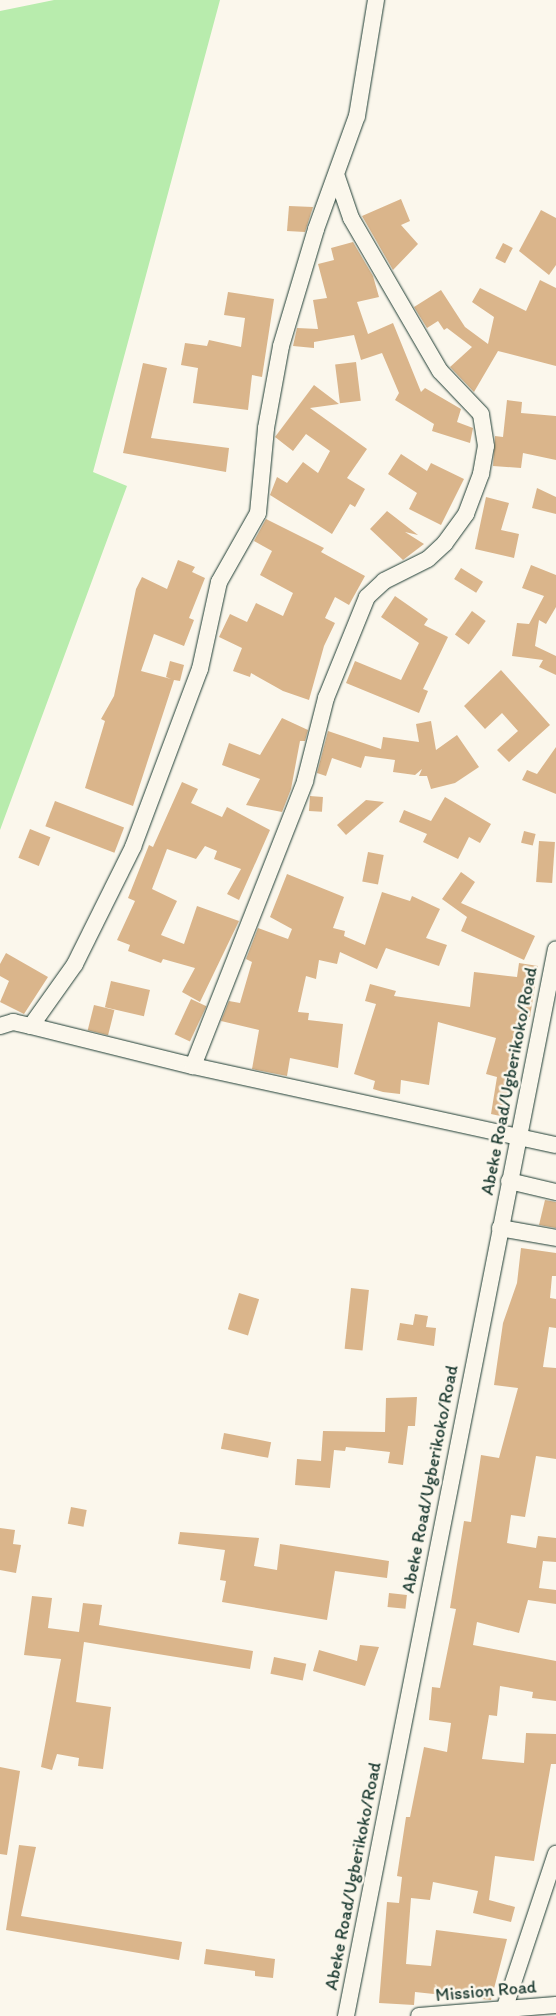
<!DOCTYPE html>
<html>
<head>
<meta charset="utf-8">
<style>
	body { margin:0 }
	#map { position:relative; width:556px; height:2016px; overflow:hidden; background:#fbf7ec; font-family:Itim,sans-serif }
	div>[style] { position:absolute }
	.green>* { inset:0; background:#b8ecad }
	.building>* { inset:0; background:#dab58b; transform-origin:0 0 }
	.roads { filter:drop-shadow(0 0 1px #1f3d34) drop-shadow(0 0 1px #1f3d34) }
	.minor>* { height:16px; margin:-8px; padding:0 8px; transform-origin:8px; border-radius:8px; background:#fbf7ec }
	span { translate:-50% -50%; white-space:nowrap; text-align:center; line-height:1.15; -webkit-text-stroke:5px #fbf7ec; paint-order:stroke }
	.street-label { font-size:18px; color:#1f3d34 }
</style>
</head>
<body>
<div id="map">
	<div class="green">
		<div style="clip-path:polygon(54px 0,220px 0,93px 472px,127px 486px,0 830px,0 11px)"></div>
	</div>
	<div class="building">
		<div style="clip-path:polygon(401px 199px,410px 221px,401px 225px,418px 244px,393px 270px,362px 216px)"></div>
		<div style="clip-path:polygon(289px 206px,313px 207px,305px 232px,287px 231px)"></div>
		<div style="clip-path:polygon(541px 210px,556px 218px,556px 265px,549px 275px,519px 251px)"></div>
		<div style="clip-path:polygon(353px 242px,373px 276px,379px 297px,357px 302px,368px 334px,393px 323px,421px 392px,425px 388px,461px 409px,457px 422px,473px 428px,470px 443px,432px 431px,434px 424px,395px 400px,399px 393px,382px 353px,361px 360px,354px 335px,314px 342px,314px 348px,293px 346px,297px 328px,318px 329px,313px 300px,327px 298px,318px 264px,334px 260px,331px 248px)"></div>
		<div style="left:503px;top:243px;width:11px;height:17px;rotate:27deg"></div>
		<div style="clip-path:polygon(540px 280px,556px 288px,556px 366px,498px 351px,474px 392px,450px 367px,472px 347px,447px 328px,444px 330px,438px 321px,427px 328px,414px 307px,441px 290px,465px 327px,488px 344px,494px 317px,472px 302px,480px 288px,526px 311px)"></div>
		<div style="clip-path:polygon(228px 292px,274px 299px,262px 377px,252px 375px,248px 410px,193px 403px,198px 368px,181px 365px,185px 343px,207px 346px,209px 340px,241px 347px,245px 318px,224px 315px)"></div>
		<div style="left:356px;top:362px;width:39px;height:21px;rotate:83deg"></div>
		<div style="clip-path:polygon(143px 363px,167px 368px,151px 438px,229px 448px,226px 472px,123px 453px)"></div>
		<div style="clip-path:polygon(314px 385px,339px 404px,310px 408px,367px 449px,347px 478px,365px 489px,355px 507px,350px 504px,332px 534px,270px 495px,277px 477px,287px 483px,303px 462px,318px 473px,330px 451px,306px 434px,293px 451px,275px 437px)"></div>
		<div style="clip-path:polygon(507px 400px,522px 402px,521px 413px,556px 416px,556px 460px,523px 453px,521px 468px,493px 466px,495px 436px,503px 437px)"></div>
		<div style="clip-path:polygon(401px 454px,427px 471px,431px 463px,464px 479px,441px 525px,409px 509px,417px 493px,388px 474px)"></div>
		<div style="clip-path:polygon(537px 488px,556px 497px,556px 514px,532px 508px)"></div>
		<div style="clip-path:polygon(486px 497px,509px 503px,501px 530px,519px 534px,514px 558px,475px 549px)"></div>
		<div style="clip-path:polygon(387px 511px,418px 535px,405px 532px,424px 544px,403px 560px,370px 529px)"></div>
		<div style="clip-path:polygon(266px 519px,324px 548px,321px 552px,365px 576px,349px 605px,335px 597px,325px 618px,335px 623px,324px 646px,309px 700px,283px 691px,251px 673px,250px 677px,233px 671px,242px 648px,219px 637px,230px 614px,247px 622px,256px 603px,283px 616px,293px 593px,260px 575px,272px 551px,254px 541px)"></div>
		<div style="clip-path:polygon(178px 560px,195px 567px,192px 572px,205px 578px,189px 618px,194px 620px,184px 646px,154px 634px,141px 671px,171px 679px,166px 677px,170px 661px,184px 665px,180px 681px,174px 680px,133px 806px,85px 788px,105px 721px,101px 719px,114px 696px,136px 589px,142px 577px,167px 589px)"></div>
		<div style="clip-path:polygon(531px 565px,556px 575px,556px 607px,546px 624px,539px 620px,535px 646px,556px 656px,556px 675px,539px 667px,543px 660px,512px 656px,517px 623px,529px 624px,544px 596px,522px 588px)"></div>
		<div style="left:461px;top:568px;width:26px;height:13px;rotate:32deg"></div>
		<div style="clip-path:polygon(395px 596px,428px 619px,424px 625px,448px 637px,423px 689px,428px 691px,419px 713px,346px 683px,355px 661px,401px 680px,419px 643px,381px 617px)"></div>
		<div style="left:472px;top:611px;width:17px;height:29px;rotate:36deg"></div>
		<div style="clip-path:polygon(501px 670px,550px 725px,509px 762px,497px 750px,518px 731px,502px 713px,485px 729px,464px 706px)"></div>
		<div style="clip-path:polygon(282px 718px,308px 730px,305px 741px,300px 741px,291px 789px,282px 812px,246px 805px,260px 779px,222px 765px,229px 743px,260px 755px)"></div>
		<div style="clip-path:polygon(431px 721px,436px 750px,457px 735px,479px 767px,455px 783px,431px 789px,427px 776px,419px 776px,422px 769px,415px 775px,393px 772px,395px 760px,365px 756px,361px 768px,332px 758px,326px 776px,317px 773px,328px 731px,381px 749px,383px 737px,419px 742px,416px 724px)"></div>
		<div style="clip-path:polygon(556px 747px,556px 794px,522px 780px,527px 770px,537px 774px)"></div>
		<div style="clip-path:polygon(182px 782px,198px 789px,191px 803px,222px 817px,227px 807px,270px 830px,239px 900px,227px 894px,241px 869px,214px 859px,217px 851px,205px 846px,196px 859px,167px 849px,152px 889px,177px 901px,161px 935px,184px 944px,197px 906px,239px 921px,200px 1002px,182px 992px,195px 968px,163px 959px,161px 963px,128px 951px,130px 945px,117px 940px,135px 901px,128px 898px,149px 845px,153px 847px)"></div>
		<div style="left:310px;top:796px;width:13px;height:15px;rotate:4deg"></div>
		<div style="clip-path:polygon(445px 797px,491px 824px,480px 843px,469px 837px,458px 859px,423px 842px,427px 834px,399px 822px,404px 810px,431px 821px)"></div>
		<div style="clip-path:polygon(366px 800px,384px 802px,346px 835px,337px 825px)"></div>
		<div style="left:55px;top:801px;width:74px;height:27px;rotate:21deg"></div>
		<div style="left:30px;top:829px;width:22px;height:31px;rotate:22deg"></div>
		<div style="left:524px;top:831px;width:12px;height:12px;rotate:14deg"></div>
		<div style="left:539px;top:841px;width:16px;height:41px;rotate:4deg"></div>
		<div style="left:368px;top:852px;width:16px;height:30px;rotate:11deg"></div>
		<div style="clip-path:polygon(461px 872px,475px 882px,461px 903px,535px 936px,524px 960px,461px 931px,467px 917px,442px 899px)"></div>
		<div style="clip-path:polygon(287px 874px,344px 897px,333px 928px,345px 931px,344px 936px,365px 945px,382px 892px,410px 901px,412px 896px,440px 909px,426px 938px,447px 945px,439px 966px,386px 948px,377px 969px,340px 952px,337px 964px,319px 960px,316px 979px,306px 976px,298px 1012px,309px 1013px,308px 1020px,343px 1024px,338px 1068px,290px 1058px,287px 1076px,252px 1069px,259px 1030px,221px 1021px,229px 1001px,240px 1003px,252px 962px,246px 959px,258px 928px,288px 939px,292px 929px,270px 917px)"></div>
		<div style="clip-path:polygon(6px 953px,48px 977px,24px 1014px,0 1002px,9px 981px,0 976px,0 964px)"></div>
		<div style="clip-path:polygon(519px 963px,538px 966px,530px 1017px,519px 1016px,509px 1052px,514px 1054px,504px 1089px,509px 1090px,505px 1117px,491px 1114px,497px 1077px,486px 1074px,496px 1038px,438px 1022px,429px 1085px,401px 1080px,400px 1094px,383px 1092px,373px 1089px,375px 1081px,354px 1074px,376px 1004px,365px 1001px,370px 984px,396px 991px,394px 996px,470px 1007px,474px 972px,517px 977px)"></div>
		<div style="left:111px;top:981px;width:40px;height:27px;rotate:13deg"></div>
		<div style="left:191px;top:999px;width:17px;height:39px;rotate:25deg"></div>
		<div style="left:94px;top:1005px;width:21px;height:26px;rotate:14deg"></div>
		<div style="clip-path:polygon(545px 1200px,556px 1202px,556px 1228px,539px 1225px)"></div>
		<div style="clip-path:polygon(521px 1248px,556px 1253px,556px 1276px,552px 1276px,550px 1298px,556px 1299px,556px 1328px,549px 1327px,543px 1367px,556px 1368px,556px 1459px,536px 1456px,525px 1517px,511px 1515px,507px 1543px,536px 1548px,538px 1536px,556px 1538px,556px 1562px,543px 1561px,539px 1588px,556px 1590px,556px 1604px,528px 1600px,519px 1633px,477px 1622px,473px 1645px,556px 1661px,556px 1701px,532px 1698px,533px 1692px,500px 1686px,497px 1716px,489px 1715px,482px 1759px,524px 1763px,526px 1733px,556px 1734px,556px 1764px,551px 1764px,534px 1861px,495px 1856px,489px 1900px,515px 1907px,511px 1922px,473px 1913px,478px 1891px,433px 1882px,430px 1900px,411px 1898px,406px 1964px,431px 1966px,436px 1930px,507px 1939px,491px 2000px,415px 1992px,414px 2005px,379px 2003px,387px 1902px,399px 1903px,402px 1877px,397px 1876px,406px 1817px,410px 1817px,424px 1747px,447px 1752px,451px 1723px,429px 1720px,432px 1687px,440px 1688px,456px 1609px,450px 1608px,464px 1521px,471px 1522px,481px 1455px,499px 1458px,518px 1388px,494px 1385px,503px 1323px,517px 1283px)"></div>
		<div style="left:351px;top:1288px;width:18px;height:61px;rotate:6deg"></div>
		<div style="left:239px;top:1293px;width:21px;height:38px;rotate:17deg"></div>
		<div style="clip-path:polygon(415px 1314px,428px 1316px,426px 1327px,436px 1328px,434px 1346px,397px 1340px,400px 1323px,413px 1325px)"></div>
		<div style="clip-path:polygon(417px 1397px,415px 1426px,408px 1426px,403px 1465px,388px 1463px,390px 1452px,346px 1447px,345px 1451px,334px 1450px,330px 1488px,295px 1485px,297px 1459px,321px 1461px,323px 1431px,385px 1432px,386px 1398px)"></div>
		<div style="left:224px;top:1433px;width:48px;height:16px;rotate:11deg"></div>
		<div style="left:71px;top:1507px;width:16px;height:17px;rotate:11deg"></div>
		<div style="clip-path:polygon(0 1528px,15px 1530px,13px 1544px,21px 1545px,16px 1573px,0 1570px)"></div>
		<div style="clip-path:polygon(180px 1532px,259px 1538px,254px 1566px,277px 1570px,280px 1544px,389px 1561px,387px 1578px,335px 1571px,327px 1620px,222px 1602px,226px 1581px,220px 1580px,225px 1550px,178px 1544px)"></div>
		<div style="left:389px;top:1593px;width:18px;height:14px;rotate:6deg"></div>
		<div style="clip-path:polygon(32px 1596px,52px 1598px,48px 1628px,79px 1632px,83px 1603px,102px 1605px,99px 1625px,253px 1651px,250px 1669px,84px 1642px,76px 1702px,111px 1707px,103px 1769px,78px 1766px,79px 1758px,57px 1754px,52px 1770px,41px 1767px,61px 1659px,24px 1655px)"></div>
		<div style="clip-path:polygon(360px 1645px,379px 1647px,365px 1686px,313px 1671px,319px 1650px,357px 1661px)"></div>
		<div style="left:274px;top:1657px;width:33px;height:17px;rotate:12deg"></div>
		<div style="clip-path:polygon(0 1767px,20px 1771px,7px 1855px,0 1854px)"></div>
		<div style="clip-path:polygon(19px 1845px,36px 1847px,21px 1916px,182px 1942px,179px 1960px,6px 1930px)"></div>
		<div style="clip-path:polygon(206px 1949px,275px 1959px,273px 1978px,255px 1976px,255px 1971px,204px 1964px)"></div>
	</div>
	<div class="roads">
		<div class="minor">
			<div style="left:0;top:1026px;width:14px;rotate:-17deg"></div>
			<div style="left:13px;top:1022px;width:18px;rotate:13deg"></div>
			<div style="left:31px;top:1026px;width:167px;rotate:13.9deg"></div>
			<div style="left:193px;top:1066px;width:371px;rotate:12.3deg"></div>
			<div style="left:31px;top:1026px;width:76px;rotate:-54.6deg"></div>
			<div style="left:75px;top:964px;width:131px;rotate:-63.6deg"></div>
			<div style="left:133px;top:847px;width:190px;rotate:-69.4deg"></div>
			<div style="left:200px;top:669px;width:89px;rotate:-77.7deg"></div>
			<div style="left:219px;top:582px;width:79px;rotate:-60.5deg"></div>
			<div style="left:258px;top:513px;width:85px;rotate:-84.6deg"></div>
			<div style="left:266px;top:428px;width:83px;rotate:-79.6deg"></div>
			<div style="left:281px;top:346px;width:122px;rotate:-73.3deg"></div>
			<div style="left:316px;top:229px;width:120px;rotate:-70.1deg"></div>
			<div style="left:357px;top:116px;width:118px;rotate:-80.7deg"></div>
			<div style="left:193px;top:1066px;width:306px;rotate:-68.5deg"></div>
			<div style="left:305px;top:781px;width:86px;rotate:-75.8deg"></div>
			<div style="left:326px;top:698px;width:109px;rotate:-67.9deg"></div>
			<div style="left:367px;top:597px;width:23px;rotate:-43deg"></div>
			<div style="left:384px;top:581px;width:49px;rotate:-26.6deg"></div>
			<div style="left:428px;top:559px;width:23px;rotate:-43deg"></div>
			<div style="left:445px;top:543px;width:36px;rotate:-54deg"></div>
			<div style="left:466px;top:514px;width:43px;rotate:-69.4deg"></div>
			<div style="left:481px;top:474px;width:28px;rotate:-80deg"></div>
			<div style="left:486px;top:446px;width:32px;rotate:-99deg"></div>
			<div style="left:481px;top:414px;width:59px;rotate:-133.6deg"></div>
			<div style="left:440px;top:371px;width:177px;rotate:-120.2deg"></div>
			<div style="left:351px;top:218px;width:43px;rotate:-108.9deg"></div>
			<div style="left:509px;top:1181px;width:48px;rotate:13.2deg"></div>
			<div style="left:500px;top:1228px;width:57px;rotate:10.1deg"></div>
			<div style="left:346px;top:2016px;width:1087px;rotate:-78.87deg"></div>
			<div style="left:419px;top:2016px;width:137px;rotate:-4.6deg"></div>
			<div style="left:502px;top:2016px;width:171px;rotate:-71.6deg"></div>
		</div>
	</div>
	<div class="street-label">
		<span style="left:509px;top:1081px;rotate:-79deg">Abeke Road/Ugberikoko/Road</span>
		<span style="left:430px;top:1479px;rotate:-79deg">Abeke Road/Ugberikoko/Road</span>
		<span style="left:353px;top:1876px;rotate:-79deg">Abeke Road/Ugberikoko/Road</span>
		<span style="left:486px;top:1991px;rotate:-5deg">Mission Road</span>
	</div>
</div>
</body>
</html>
